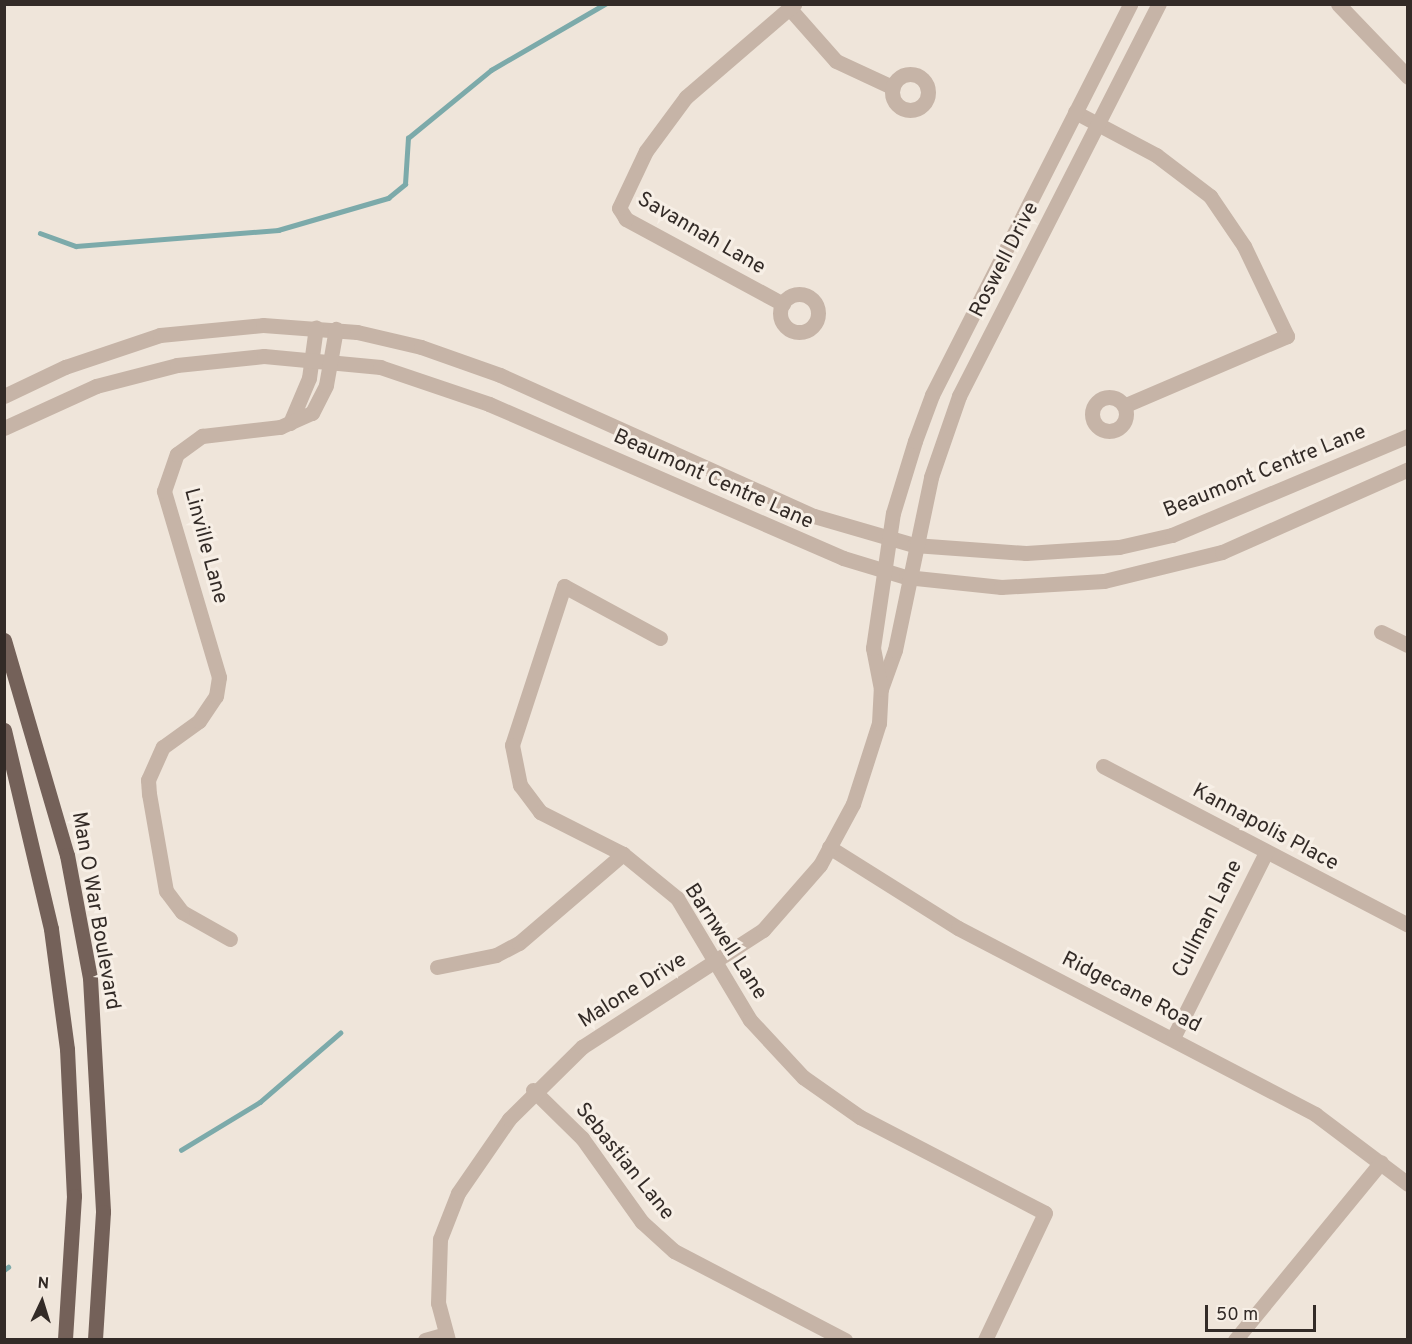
<!DOCTYPE html>
<html>
<head>
<meta charset="utf-8">
<style>
	body { margin:0 }
	#map { position:relative; width:1412px; height:1344px; overflow:hidden; background:#efe5da; font-family:Overpass,sans-serif }
	div>[style] { position:absolute }
	.stream>* { height:4.5px; margin:-2.25px; padding:0 2.25px; transform-origin:2.25px; border-radius:2.25px; background:#7caaaa }
	.minor>* { height:15px; margin:-7.5px; padding:0 7.5px; transform-origin:7.5px; border-radius:7.5px; background:#c6b4a7 }
	.minor>.ring { margin:-7.5px; padding:0; box-sizing:content-box; background:none; border:15px solid #c6b4a7; border-radius:50% }
	.major>* { height:15px; margin:-7.5px; padding:0 7.5px; transform-origin:7.5px; border-radius:7.5px; background:#746159 }
	span { translate:-50% -50%; white-space:nowrap; text-align:center; line-height:1.15; -webkit-text-stroke:6px #f7efe6; paint-order:stroke }
	.street-label { font-size:21px; color:#332b27 }
	.frame { position:absolute; inset:0; border:6px solid #332b27; pointer-events:none }
	.north { position:absolute; left:12px; top:1272px; width:60px; height:60px; -webkit-text-stroke:4px #f7efe6; paint-order:stroke; rotate:4deg; font-size:16px; font-weight:700; line-height:24px; text-align:center; color:#332b27 }
	.north::after { content:''; display:block; margin:auto; width:21px; height:27px; background:#332b27; clip-path:polygon(50% 0,100% 100%,50% 72%,0 100%) }
	.scale { position:absolute; left:1205px; top:1305px; width:111px; height:27px; box-sizing:border-box; border:3px solid #332b27; border-top:0; padding-left:8px; font-size:18px; line-height:21px; white-space:nowrap; color:#332b27; -webkit-text-stroke:4px #f7efe6; paint-order:stroke }
</style>
</head>
<body>
<div id="map">
	<div class="stream">
		<div style="left:40px;top:233px;width:38px;rotate:20deg"></div>
		<div style="left:76px;top:246px;width:203px;rotate:-4.5deg"></div>
		<div style="left:278px;top:230px;width:115px;rotate:-16.2deg"></div>
		<div style="left:388px;top:198px;width:22px;rotate:-39deg"></div>
		<div style="left:405px;top:184px;width:46px;rotate:-86.3deg"></div>
		<div style="left:408px;top:138px;width:107px;rotate:-39.3deg"></div>
		<div style="left:491px;top:70px;width:132px;rotate:-30.1deg"></div>
		<div style="left:181px;top:1150px;width:92px;rotate:-31.3deg"></div>
		<div style="left:260px;top:1102px;width:106px;rotate:-40.8deg"></div>
		<div style="left:4px;top:1270px;width:5px;rotate:-37deg"></div>
	</div>
	<div class="minor">
		<div style="left:1338px;top:4px;width:101px;rotate:46.2deg"></div>
		<div style="left:790px;top:9px;width:69px;rotate:48.5deg"></div>
		<div style="left:836px;top:61px;width:62px;rotate:24.9deg"></div>
		<div class="ring" style="left:892px;top:74px;width:21px;height:21px"></div>
		<div style="left:1075px;top:112px;width:92px;rotate:28deg"></div>
		<div style="left:1156px;top:155px;width:68px;rotate:37.2deg"></div>
		<div style="left:1210px;top:196px;width:60px;rotate:55.8deg"></div>
		<div style="left:1244px;top:246px;width:100px;rotate:64.5deg"></div>
		<div style="left:1287px;top:336px;width:177px;rotate:156.8deg"></div>
		<div class="ring" style="left:780px;top:294px;width:23px;height:23px"></div>
		<div style="left:783px;top:304px;width:179px;rotate:-151.6deg"></div>
		<div style="left:626px;top:219px;width:13px;rotate:-122deg"></div>
		<div style="left:619px;top:208px;width:63px;rotate:-64.7deg"></div>
		<div style="left:646px;top:151px;width:67px;rotate:-53.5deg"></div>
		<div style="left:686px;top:97px;width:143px;rotate:-40.7deg"></div>
		<div style="left:4px;top:396px;width:68px;rotate:-25.4deg"></div>
		<div style="left:65px;top:367px;width:100px;rotate:-18.6deg"></div>
		<div style="left:160px;top:335px;width:103px;rotate:-5.5deg"></div>
		<div style="left:263px;top:325px;width:94px;rotate:4.3deg"></div>
		<div style="left:357px;top:332px;width:66px;rotate:13.2deg"></div>
		<div style="left:421px;top:347px;width:84px;rotate:19.5deg"></div>
		<div style="left:500px;top:375px;width:344px;rotate:24.2deg"></div>
		<div style="left:814px;top:516px;width:104px;rotate:16.2deg"></div>
		<div style="left:914px;top:545px;width:112px;rotate:4.1deg"></div>
		<div style="left:1026px;top:553px;width:93px;rotate:-3.7deg"></div>
		<div style="left:1119px;top:547px;width:54px;rotate:-12.8deg"></div>
		<div style="left:1172px;top:535px;width:256px;rotate:-22.8deg"></div>
		<div class="ring" style="left:1092px;top:397px;width:19px;height:19px"></div>
		<div style="left:290px;top:423px;width:49px;rotate:-67.1deg"></div>
		<div style="left:309px;top:378px;width:51px;rotate:-82.2deg"></div>
		<div style="left:4px;top:428px;width:101px;rotate:-24.5deg"></div>
		<div style="left:96px;top:386px;width:84px;rotate:-14.5deg"></div>
		<div style="left:177px;top:365px;width:87px;rotate:-5.9deg"></div>
		<div style="left:264px;top:356px;width:117px;rotate:5.4deg"></div>
		<div style="left:380px;top:367px;width:115px;rotate:18.7deg"></div>
		<div style="left:489px;top:404px;width:386px;rotate:23.5deg"></div>
		<div style="left:843px;top:558px;width:66px;rotate:16.8deg"></div>
		<div style="left:906px;top:577px;width:96px;rotate:6deg"></div>
		<div style="left:1001px;top:587px;width:103px;rotate:-3.3deg"></div>
		<div style="left:1104px;top:581px;width:122px;rotate:-13.8deg"></div>
		<div style="left:1222px;top:552px;width:204px;rotate:-24deg"></div>
		<div style="left:1381px;top:632px;width:30px;rotate:26deg"></div>
		<div style="left:660px;top:638px;width:109px;rotate:-151.6deg"></div>
		<div style="left:564px;top:586px;width:167px;rotate:108.1deg"></div>
		<div style="left:512px;top:745px;width:41px;rotate:78.7deg"></div>
		<div style="left:520px;top:785px;width:34px;rotate:53deg"></div>
		<div style="left:540px;top:812px;width:93px;rotate:26.8deg"></div>
		<div style="left:623px;top:854px;width:70px;rotate:39.2deg"></div>
		<div style="left:677px;top:898px;width:142px;rotate:59.1deg"></div>
		<div style="left:750px;top:1020px;width:78px;rotate:47.1deg"></div>
		<div style="left:803px;top:1077px;width:70px;rotate:35.1deg"></div>
		<div style="left:860px;top:1117px;width:208px;rotate:27.4deg"></div>
		<div style="left:1045px;top:1213px;width:140px;rotate:115.3deg"></div>
		<div style="left:881px;top:689px;width:41px;rotate:-70.3deg"></div>
		<div style="left:895px;top:650px;width:177px;rotate:-78.2deg"></div>
		<div style="left:931px;top:477px;width:86px;rotate:-70.9deg"></div>
		<div style="left:959px;top:396px;width:440px;rotate:-63deg"></div>
		<div style="left:1103px;top:766px;width:344px;rotate:27.5deg"></div>
		<div style="left:829px;top:847px;width:152px;rotate:32.1deg"></div>
		<div style="left:958px;top:928px;width:403px;rotate:27.5deg"></div>
		<div style="left:1315px;top:1114px;width:116px;rotate:37deg"></div>
		<div style="left:230px;top:939px;width:55px;rotate:-150.6deg"></div>
		<div style="left:182px;top:912px;width:26px;rotate:-127deg"></div>
		<div style="left:166px;top:891px;width:98px;rotate:-99.9deg"></div>
		<div style="left:149px;top:794px;width:14px;rotate:-94deg"></div>
		<div style="left:148px;top:780px;width:36px;rotate:-66deg"></div>
		<div style="left:163px;top:747px;width:44px;rotate:-35.8deg"></div>
		<div style="left:199px;top:721px;width:30px;rotate:-56deg"></div>
		<div style="left:216px;top:696px;width:19px;rotate:-81deg"></div>
		<div style="left:219px;top:677px;width:194px;rotate:-106.5deg"></div>
		<div style="left:164px;top:491px;width:39px;rotate:-71deg"></div>
		<div style="left:177px;top:454px;width:31px;rotate:-36deg"></div>
		<div style="left:202px;top:436px;width:79px;rotate:-6.6deg"></div>
		<div style="left:280px;top:427px;width:35px;rotate:-24deg"></div>
		<div style="left:312px;top:413px;width:31px;rotate:-63deg"></div>
		<div style="left:326px;top:385px;width:57px;rotate:-79.9deg"></div>
		<div style="left:437px;top:967px;width:60px;rotate:-11.5deg"></div>
		<div style="left:496px;top:955px;width:26px;rotate:-28deg"></div>
		<div style="left:519px;top:943px;width:137px;rotate:-40.6deg"></div>
		<div style="left:1173px;top:1038px;width:208px;rotate:-63.4deg"></div>
		<div style="left:533px;top:1090px;width:69px;rotate:44.4deg"></div>
		<div style="left:582px;top:1138px;width:103px;rotate:54.5deg"></div>
		<div style="left:642px;top:1222px;width:43px;rotate:42.2deg"></div>
		<div style="left:674px;top:1251px;width:193px;rotate:27.5deg"></div>
		<div style="left:425px;top:1340px;width:22px;rotate:-16deg"></div>
		<div style="left:448px;top:1340px;width:38px;rotate:-105deg"></div>
		<div style="left:438px;top:1303px;width:64px;rotate:-88.2deg"></div>
		<div style="left:440px;top:1239px;width:49px;rotate:-68.6deg"></div>
		<div style="left:458px;top:1193px;width:90px;rotate:-55.4deg"></div>
		<div style="left:509px;top:1119px;width:103px;rotate:-44.6deg"></div>
		<div style="left:582px;top:1047px;width:216px;rotate:-32.9deg"></div>
		<div style="left:763px;top:930px;width:86px;rotate:-48.8deg"></div>
		<div style="left:820px;top:865px;width:69px;rotate:-61.6deg"></div>
		<div style="left:853px;top:804px;width:85px;rotate:-72.2deg"></div>
		<div style="left:879px;top:723px;width:34px;rotate:-87deg"></div>
		<div style="left:881px;top:689px;width:42px;rotate:-101deg"></div>
		<div style="left:873px;top:648px;width:136px;rotate:-81.6deg"></div>
		<div style="left:893px;top:513px;width:75px;rotate:-73deg"></div>
		<div style="left:915px;top:441px;width:49px;rotate:-69.7deg"></div>
		<div style="left:932px;top:395px;width:438px;rotate:-63.1deg"></div>
		<div style="left:1235px;top:1340px;width:230px;rotate:-50.6deg"></div>
	</div>
	<div class="major">
		<div style="left:4px;top:640px;width:224px;rotate:73.7deg"></div>
		<div style="left:67px;top:855px;width:125px;rotate:79.4deg"></div>
		<div style="left:90px;top:978px;width:234px;rotate:86.8deg"></div>
		<div style="left:103px;top:1212px;width:128px;rotate:93.6deg"></div>
		<div style="left:4px;top:730px;width:204px;rotate:76.7deg"></div>
		<div style="left:51px;top:929px;width:121px;rotate:82.4deg"></div>
		<div style="left:67px;top:1049px;width:147px;rotate:87.3deg"></div>
		<div style="left:74px;top:1196px;width:144px;rotate:93.6deg"></div>
	</div>
	<div class="street-label">
		<span style="left:701px;top:234px;rotate:30deg">Savannah Lane</span>
		<span style="left:1005px;top:260px;rotate:-63deg">Roswell Drive</span>
		<span style="left:1265px;top:472px;rotate:-22deg">Beaumont Centre Lane</span>
		<span style="left:713px;top:480px;rotate:24deg">Beaumont Centre Lane</span>
		<span style="left:205px;top:546px;rotate:75deg">Linville Lane</span>
		<span style="left:1265px;top:828px;rotate:28deg">Kannapolis Place</span>
		<span style="left:95px;top:911px;rotate:80deg">Man O War Boulevard</span>
		<span style="left:1208px;top:919px;rotate:-63deg">Cullman Lane</span>
		<span style="left:725px;top:942px;rotate:57deg">Barnwell Lane</span>
		<span style="left:633px;top:991px;rotate:-32deg">Malone Drive</span>
		<span style="left:1131px;top:993px;rotate:27deg">Ridgecane Road</span>
		<span style="left:624px;top:1162px;rotate:51deg">Sebastian Lane</span>
	</div>
	<div class="frame"></div>
	<div class="north">N</div>
	<div class="scale">50 m</div>
</div>
</body>
</html>
